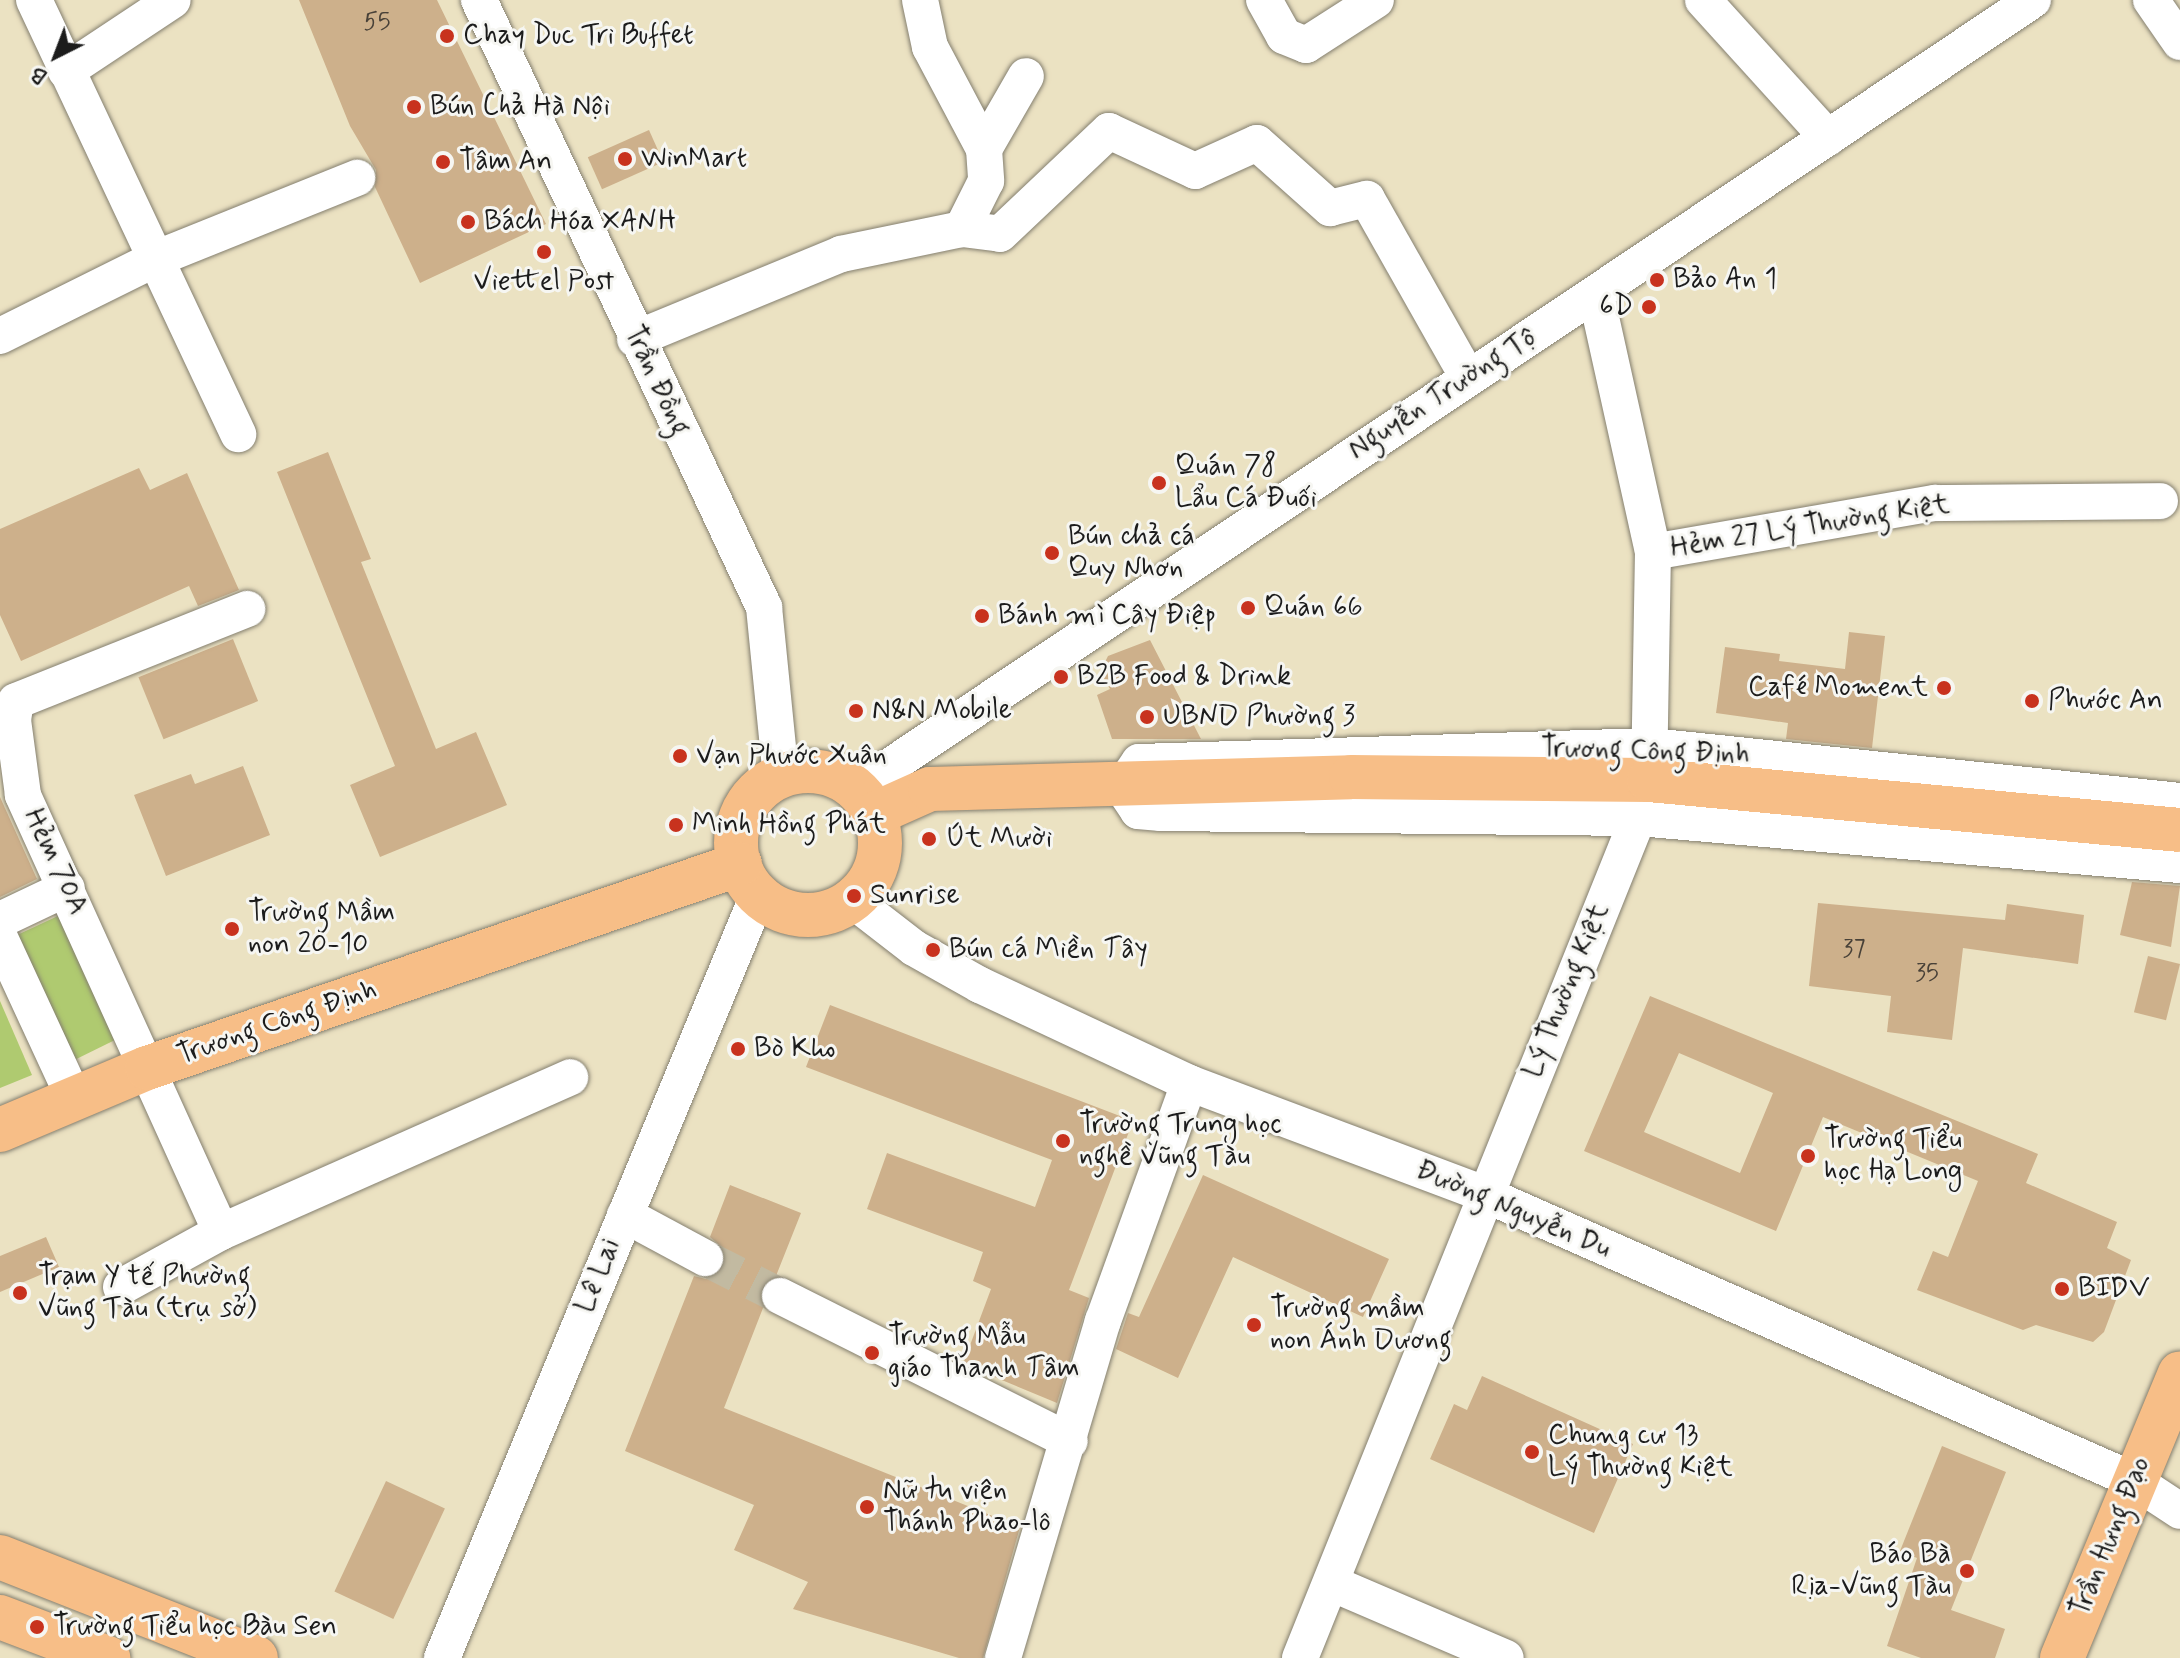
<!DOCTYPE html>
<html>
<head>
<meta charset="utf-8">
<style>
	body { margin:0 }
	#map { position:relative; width:2180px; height:1658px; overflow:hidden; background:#ebe2c2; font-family:Mynerve,sans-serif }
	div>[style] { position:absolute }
	.green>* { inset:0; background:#afca70 }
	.building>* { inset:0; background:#cdb08b; transform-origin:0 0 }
	.minor-tunnel>* { height:36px; margin-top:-18px; transform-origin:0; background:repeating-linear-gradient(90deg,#c2baa1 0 36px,transparent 0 54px) }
	.roads { filter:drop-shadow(0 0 2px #847f6f) drop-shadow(0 0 2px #847f6f) }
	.minor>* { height:36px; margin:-18px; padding:0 18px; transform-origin:18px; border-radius:18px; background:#fff }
	.major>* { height:44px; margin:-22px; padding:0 22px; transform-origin:22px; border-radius:22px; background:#f7be87 }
	.major>.ring { margin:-22px; padding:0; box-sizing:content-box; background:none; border:44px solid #f7be87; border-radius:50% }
	.dots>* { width:22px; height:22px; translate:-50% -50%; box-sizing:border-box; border:4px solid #f6f6f2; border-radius:50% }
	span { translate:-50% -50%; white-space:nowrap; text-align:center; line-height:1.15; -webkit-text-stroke:6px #f6f6f2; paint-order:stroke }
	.number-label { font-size:24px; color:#484138 }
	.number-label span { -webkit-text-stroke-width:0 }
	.poi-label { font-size:28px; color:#1c1c1c }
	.left { translate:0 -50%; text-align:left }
	.right { translate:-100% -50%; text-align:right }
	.street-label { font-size:28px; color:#1c1c1c }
	.north { position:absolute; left:16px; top:16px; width:80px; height:80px; -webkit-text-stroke:6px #f6f6f2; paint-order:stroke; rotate:222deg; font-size:22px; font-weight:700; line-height:32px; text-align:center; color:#1c1c1c }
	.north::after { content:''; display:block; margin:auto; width:28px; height:36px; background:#1c1c1c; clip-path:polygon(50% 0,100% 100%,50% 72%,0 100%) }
</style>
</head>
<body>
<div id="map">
	<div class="green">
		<div style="clip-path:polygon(60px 915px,119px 1038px,50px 1072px,0 943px)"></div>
		<div style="clip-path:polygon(0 1001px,32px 1075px,0 1088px)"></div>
	</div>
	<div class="building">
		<div style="clip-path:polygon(299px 0,437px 0,546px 224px,420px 283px,375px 187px,376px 170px,350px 126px)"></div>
		<div style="left:649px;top:130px;width:35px;height:67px;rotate:66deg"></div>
		<div style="clip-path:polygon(328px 452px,371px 559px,361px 562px,436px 749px,476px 732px,507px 805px,380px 857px,350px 785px,395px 766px,277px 472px)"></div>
		<div style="clip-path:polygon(139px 468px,150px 490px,187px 473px,239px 590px,198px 606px,189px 586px,21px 661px,0 615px,0 529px)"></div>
		<div style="clip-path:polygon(1849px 632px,1885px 636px,1872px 748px,1786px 739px,1788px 723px,1716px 713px,1725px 647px,1780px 654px,1779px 661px,1845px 669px)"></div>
		<div style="left:233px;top:639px;width:67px;height:102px;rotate:68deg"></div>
		<div style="clip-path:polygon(1150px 640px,1201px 739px,1112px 739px,1097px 695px,1110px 689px,1100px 672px,1108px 656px)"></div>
		<div style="clip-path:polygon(243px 766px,270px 835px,166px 876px,134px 795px,191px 774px,195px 784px)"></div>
		<div style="clip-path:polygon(0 797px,37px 879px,0 897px)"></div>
		<div style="clip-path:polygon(2132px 882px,2180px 886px,2171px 947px,2120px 935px)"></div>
		<div style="clip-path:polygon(1818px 903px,2005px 920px,2007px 904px,2084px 915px,2078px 964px,1963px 948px,1952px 1040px,1887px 1032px,1891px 996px,1809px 986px)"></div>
		<div style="left:2148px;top:956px;width:33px;height:58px;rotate:14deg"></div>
		<div style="clip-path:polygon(evenodd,1650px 996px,2038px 1154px,2026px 1183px,2117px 1222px,2107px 1248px,2131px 1260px,2104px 1332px,2093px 1342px,2036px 1325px,2023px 1330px,1917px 1290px,1933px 1251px,1948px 1257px,1978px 1181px,1823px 1117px,1776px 1231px,1584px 1151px,1650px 996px,1679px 1053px,1773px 1093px,1740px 1173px,1644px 1132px,1679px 1053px)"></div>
		<div style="clip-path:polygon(830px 1005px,1133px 1121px,1069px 1290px,1089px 1298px,1057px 1403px,963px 1364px,991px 1289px,973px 1281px,983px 1252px,867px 1209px,887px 1153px,1035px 1207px,1052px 1160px,806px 1067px)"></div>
		<div style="clip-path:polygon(1203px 1175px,1389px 1259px,1363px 1317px,1233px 1257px,1178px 1378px,1116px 1349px,1128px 1313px,1139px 1317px)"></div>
		<div style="clip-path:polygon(730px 1185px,801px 1213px,776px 1276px,761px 1287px,763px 1308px,724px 1408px,1020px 1527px,983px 1658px,959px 1658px,793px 1609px,808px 1582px,734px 1550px,754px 1505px,625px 1451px,694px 1276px,706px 1279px,724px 1267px,723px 1248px,710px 1237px)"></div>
		<div style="clip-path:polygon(46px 1237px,59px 1267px,0 1292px,0 1256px)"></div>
		<div style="clip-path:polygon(1482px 1376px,1633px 1444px,1594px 1533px,1430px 1459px,1454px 1404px,1467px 1410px)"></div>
		<div style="clip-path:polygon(1942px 1446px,2006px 1472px,1951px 1610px,2005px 1629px,1995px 1658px,1921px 1658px,1887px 1646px,1917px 1558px,1900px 1551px)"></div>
		<div style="left:386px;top:1481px;width:65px;height:122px;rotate:25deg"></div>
	</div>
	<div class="minor-tunnel">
		<div style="left:705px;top:1258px;width:84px;rotate:26.9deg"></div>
	</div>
	<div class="roads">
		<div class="minor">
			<div style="left:34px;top:0;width:480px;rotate:64.8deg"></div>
			<div style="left:479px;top:0;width:671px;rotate:64.85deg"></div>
			<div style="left:764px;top:607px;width:170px;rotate:84.3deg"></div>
			<div style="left:920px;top:0;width:48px;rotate:78deg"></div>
			<div style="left:930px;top:47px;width:115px;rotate:62.1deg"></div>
			<div style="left:984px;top:149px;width:32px;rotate:86deg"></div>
			<div style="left:986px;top:181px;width:54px;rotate:116.6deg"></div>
			<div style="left:1264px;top:0;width:41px;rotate:60.9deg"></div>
			<div style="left:1284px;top:36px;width:24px;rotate:22deg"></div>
			<div style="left:1306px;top:45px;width:83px;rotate:-32.7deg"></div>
			<div style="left:1703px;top:0;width:186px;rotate:47.8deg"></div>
			<div style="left:2151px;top:0;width:51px;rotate:55.4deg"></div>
			<div style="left:66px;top:71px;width:128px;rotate:-33.6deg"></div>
			<div style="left:984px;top:149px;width:84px;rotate:-60.1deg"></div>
			<div style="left:0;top:336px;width:173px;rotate:-26.4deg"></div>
			<div style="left:155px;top:259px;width:218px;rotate:-21.9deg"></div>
			<div style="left:635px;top:339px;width:223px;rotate:-22.4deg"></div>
			<div style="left:841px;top:254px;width:124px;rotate:-11.7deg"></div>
			<div style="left:962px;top:229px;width:38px;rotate:7deg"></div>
			<div style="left:1000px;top:234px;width:150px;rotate:-43.4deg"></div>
			<div style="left:1109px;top:131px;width:95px;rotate:24.9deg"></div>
			<div style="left:1195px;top:171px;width:68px;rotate:-24.3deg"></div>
			<div style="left:1257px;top:143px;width:98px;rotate:41.7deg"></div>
			<div style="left:1330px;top:208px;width:38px;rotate:-14deg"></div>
			<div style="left:1367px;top:199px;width:203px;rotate:60.5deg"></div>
			<div style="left:1653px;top:552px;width:286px;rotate:-9.9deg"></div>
			<div style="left:1935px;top:503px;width:225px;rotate:-0.5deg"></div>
			<div style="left:856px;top:789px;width:1417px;rotate:-33.84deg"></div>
			<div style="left:2180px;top:801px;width:532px;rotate:-174.06deg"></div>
			<div style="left:1651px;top:746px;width:512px;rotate:178.21deg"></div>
			<div style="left:1139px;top:762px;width:30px;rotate:124deg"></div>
			<div style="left:1122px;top:787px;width:29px;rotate:56deg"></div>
			<div style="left:1138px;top:811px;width:23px;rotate:5deg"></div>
			<div style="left:1161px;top:813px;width:477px;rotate:0.6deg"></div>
			<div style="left:1638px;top:818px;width:544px;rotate:4.96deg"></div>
			<div style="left:852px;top:900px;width:78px;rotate:37.7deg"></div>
			<div style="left:914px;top:948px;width:76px;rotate:29.3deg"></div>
			<div style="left:980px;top:985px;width:231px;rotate:25.1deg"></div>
			<div style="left:1189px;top:1083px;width:315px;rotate:20.6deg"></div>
			<div style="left:1484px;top:1194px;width:709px;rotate:23.78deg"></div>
			<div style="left:2133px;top:1480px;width:56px;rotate:33.4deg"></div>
			<div style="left:0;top:920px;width:74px;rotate:-25.5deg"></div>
			<div style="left:0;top:938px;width:176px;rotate:65.2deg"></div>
			<div style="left:625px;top:1215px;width:91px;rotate:28.3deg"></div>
			<div style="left:221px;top:1232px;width:480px;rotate:-114.4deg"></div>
			<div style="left:23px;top:795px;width:76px;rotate:-97.6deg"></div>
			<div style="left:13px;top:720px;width:19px;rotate:-81deg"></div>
			<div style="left:16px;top:701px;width:249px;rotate:-21.7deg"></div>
			<div style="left:121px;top:1287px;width:114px;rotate:-28.8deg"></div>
			<div style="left:221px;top:1232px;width:382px;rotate:-23.9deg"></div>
			<div style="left:780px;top:1296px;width:324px;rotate:26.6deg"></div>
			<div style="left:1331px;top:1583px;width:190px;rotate:23.2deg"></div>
			<div style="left:442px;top:1658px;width:826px;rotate:-67.5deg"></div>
			<div style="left:1003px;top:1658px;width:352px;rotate:-73.5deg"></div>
			<div style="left:1103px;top:1321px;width:253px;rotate:-70.1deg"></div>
			<div style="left:1300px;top:1658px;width:905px;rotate:-68.08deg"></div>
			<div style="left:1638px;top:818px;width:40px;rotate:-74deg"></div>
			<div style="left:1649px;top:780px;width:228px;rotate:-89deg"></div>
			<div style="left:1653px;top:552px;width:264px;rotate:-102.5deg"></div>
		</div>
		<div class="major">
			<div class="ring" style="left:736px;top:771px;width:100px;height:100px"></div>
			<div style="left:874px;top:814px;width:61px;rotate:-24.1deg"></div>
			<div style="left:930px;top:789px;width:421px;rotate:-1.6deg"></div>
			<div style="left:1351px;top:777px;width:298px;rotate:0.6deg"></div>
			<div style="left:1649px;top:780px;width:533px;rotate:5.38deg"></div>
			<div style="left:0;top:1130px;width:160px;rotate:-22.9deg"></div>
			<div style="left:147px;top:1068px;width:627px;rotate:-18.98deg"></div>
			<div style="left:0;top:1557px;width:275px;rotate:21.5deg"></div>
			<div style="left:0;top:1617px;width:116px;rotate:20.8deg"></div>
			<div style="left:2062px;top:1658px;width:308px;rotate:-67.5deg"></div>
		</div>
	</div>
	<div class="dots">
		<div style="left:447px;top:36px;background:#c8321e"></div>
		<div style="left:414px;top:107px;background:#c8321e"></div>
		<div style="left:625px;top:159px;background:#c8321e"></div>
		<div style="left:443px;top:162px;background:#c8321e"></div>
		<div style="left:468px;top:222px;background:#c8321e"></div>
		<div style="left:544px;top:252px;background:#c8321e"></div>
		<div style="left:1657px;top:280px;background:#c8321e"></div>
		<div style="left:1649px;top:307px;background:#c8321e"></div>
		<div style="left:1159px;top:483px;background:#c8321e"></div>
		<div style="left:1052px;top:553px;background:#c8321e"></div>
		<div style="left:1248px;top:608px;background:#c8321e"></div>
		<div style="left:982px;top:616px;background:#c8321e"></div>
		<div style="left:1061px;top:677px;background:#c8321e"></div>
		<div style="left:1944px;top:688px;background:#c8321e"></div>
		<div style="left:2032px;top:701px;background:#c8321e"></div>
		<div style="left:856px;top:711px;background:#c8321e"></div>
		<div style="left:1147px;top:717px;background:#c8321e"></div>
		<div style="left:680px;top:756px;background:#c8321e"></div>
		<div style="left:676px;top:825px;background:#c8321e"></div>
		<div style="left:929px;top:839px;background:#c8321e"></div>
		<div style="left:854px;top:896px;background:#c8321e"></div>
		<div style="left:232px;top:929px;background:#c8321e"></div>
		<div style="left:933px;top:950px;background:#c8321e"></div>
		<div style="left:738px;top:1049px;background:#c8321e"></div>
		<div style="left:1063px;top:1141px;background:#c8321e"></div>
		<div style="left:1808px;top:1156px;background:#c8321e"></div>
		<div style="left:2062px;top:1289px;background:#c8321e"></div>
		<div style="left:20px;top:1293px;background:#c8321e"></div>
		<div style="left:1254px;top:1325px;background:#c8321e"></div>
		<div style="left:872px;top:1353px;background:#c8321e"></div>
		<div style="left:1532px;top:1452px;background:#c8321e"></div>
		<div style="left:867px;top:1507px;background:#c8321e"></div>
		<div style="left:1967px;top:1571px;background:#c8321e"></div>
		<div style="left:37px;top:1627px;background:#c8321e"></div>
	</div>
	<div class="number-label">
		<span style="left:377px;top:23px">55</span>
		<span style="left:1854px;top:950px">37</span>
		<span style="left:1927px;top:974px">35</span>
	</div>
	<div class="poi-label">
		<span class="left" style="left:463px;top:36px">Chay Duc Tri Buffet</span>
		<span class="left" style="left:430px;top:107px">Bún Chả Hà Nội</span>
		<span class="left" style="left:641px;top:159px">WinMart</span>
		<span class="left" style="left:459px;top:162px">Tâm An</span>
		<span class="left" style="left:484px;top:222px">Bách Hóa XANH</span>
		<span class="left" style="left:1673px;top:280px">Bảo An 1</span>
		<span style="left:544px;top:282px">Viettel Post</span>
		<span class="right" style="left:1633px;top:307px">6D</span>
		<span class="left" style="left:1175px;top:483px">Quán 78<br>Lẩu Cá Đuối</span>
		<span class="left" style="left:1068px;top:553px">Bún chả cá<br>Quy Nhơn</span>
		<span class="left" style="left:1264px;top:608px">Quán 66</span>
		<span class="left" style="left:998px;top:616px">Bánh mì Cây Điệp</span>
		<span class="left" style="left:1077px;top:677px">B2B Food &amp; Drink</span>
		<span class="right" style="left:1928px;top:688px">Café Moment</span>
		<span class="left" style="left:2048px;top:701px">Phước An</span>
		<span class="left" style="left:872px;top:711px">N&amp;N Mobile</span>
		<span class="left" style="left:1163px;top:717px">UBND Phường 3</span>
		<span class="left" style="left:696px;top:756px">Vạn Phước Xuân</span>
		<span class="left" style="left:692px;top:825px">Minh Hồng Phát</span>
		<span class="left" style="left:945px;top:839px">Út Mười</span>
		<span class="left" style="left:870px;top:896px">Sunrise</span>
		<span class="left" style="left:248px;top:929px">Trường Mầm<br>non 20-10</span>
		<span class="left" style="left:949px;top:950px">Bún cá Miền Tây</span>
		<span class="left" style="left:754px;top:1049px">Bò Kho</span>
		<span class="left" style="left:1079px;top:1141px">Trường Trung học<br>nghề Vũng Tàu</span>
		<span class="left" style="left:1824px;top:1156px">Trường Tiểu<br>học Hạ Long</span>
		<span class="left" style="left:38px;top:1293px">Trạm Y tế Phường<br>Vũng Tàu (trụ sở)</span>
		<span class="left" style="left:2078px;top:1289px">BIDV</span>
		<span class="left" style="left:1270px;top:1325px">Trường mầm<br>non Ánh Dương</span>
		<span class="left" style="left:888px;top:1353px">Trường Mẫu<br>giáo Thanh Tâm</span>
		<span class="left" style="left:1548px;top:1452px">Chung cư 13<br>Lý Thường Kiệt</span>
		<span class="left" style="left:883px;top:1507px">Nữ tu viện<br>Thánh Phao-lô</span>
		<span class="right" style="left:1951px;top:1571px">Báo Bà<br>Rịa-Vũng Tàu</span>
		<span class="left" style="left:53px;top:1627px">Trường Tiểu học Bàu Sen</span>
	</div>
	<div class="street-label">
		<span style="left:656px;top:381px;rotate:65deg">Trần Đồng</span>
		<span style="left:1443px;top:394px;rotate:-33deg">Nguyễn Trường Tộ</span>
		<span style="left:1810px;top:527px;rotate:-9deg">Hẻm 27 Lý Thường Kiệt</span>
		<span style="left:1645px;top:752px;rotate:2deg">Trương Công Định</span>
		<span style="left:55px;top:862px;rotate:65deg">Hẻm 70A</span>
		<span style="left:1567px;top:991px;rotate:-68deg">Lý Thường Kiệt</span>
		<span style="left:277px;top:1023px;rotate:-19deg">Trương Công Định</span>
		<span style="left:1513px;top:1210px;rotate:23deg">Đường Nguyễn Du</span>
		<span style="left:599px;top:1276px;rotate:-68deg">Lê Lai</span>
		<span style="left:2111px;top:1537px;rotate:-68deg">Trần Hưng Đạo</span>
	</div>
	<div class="north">B</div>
</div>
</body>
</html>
